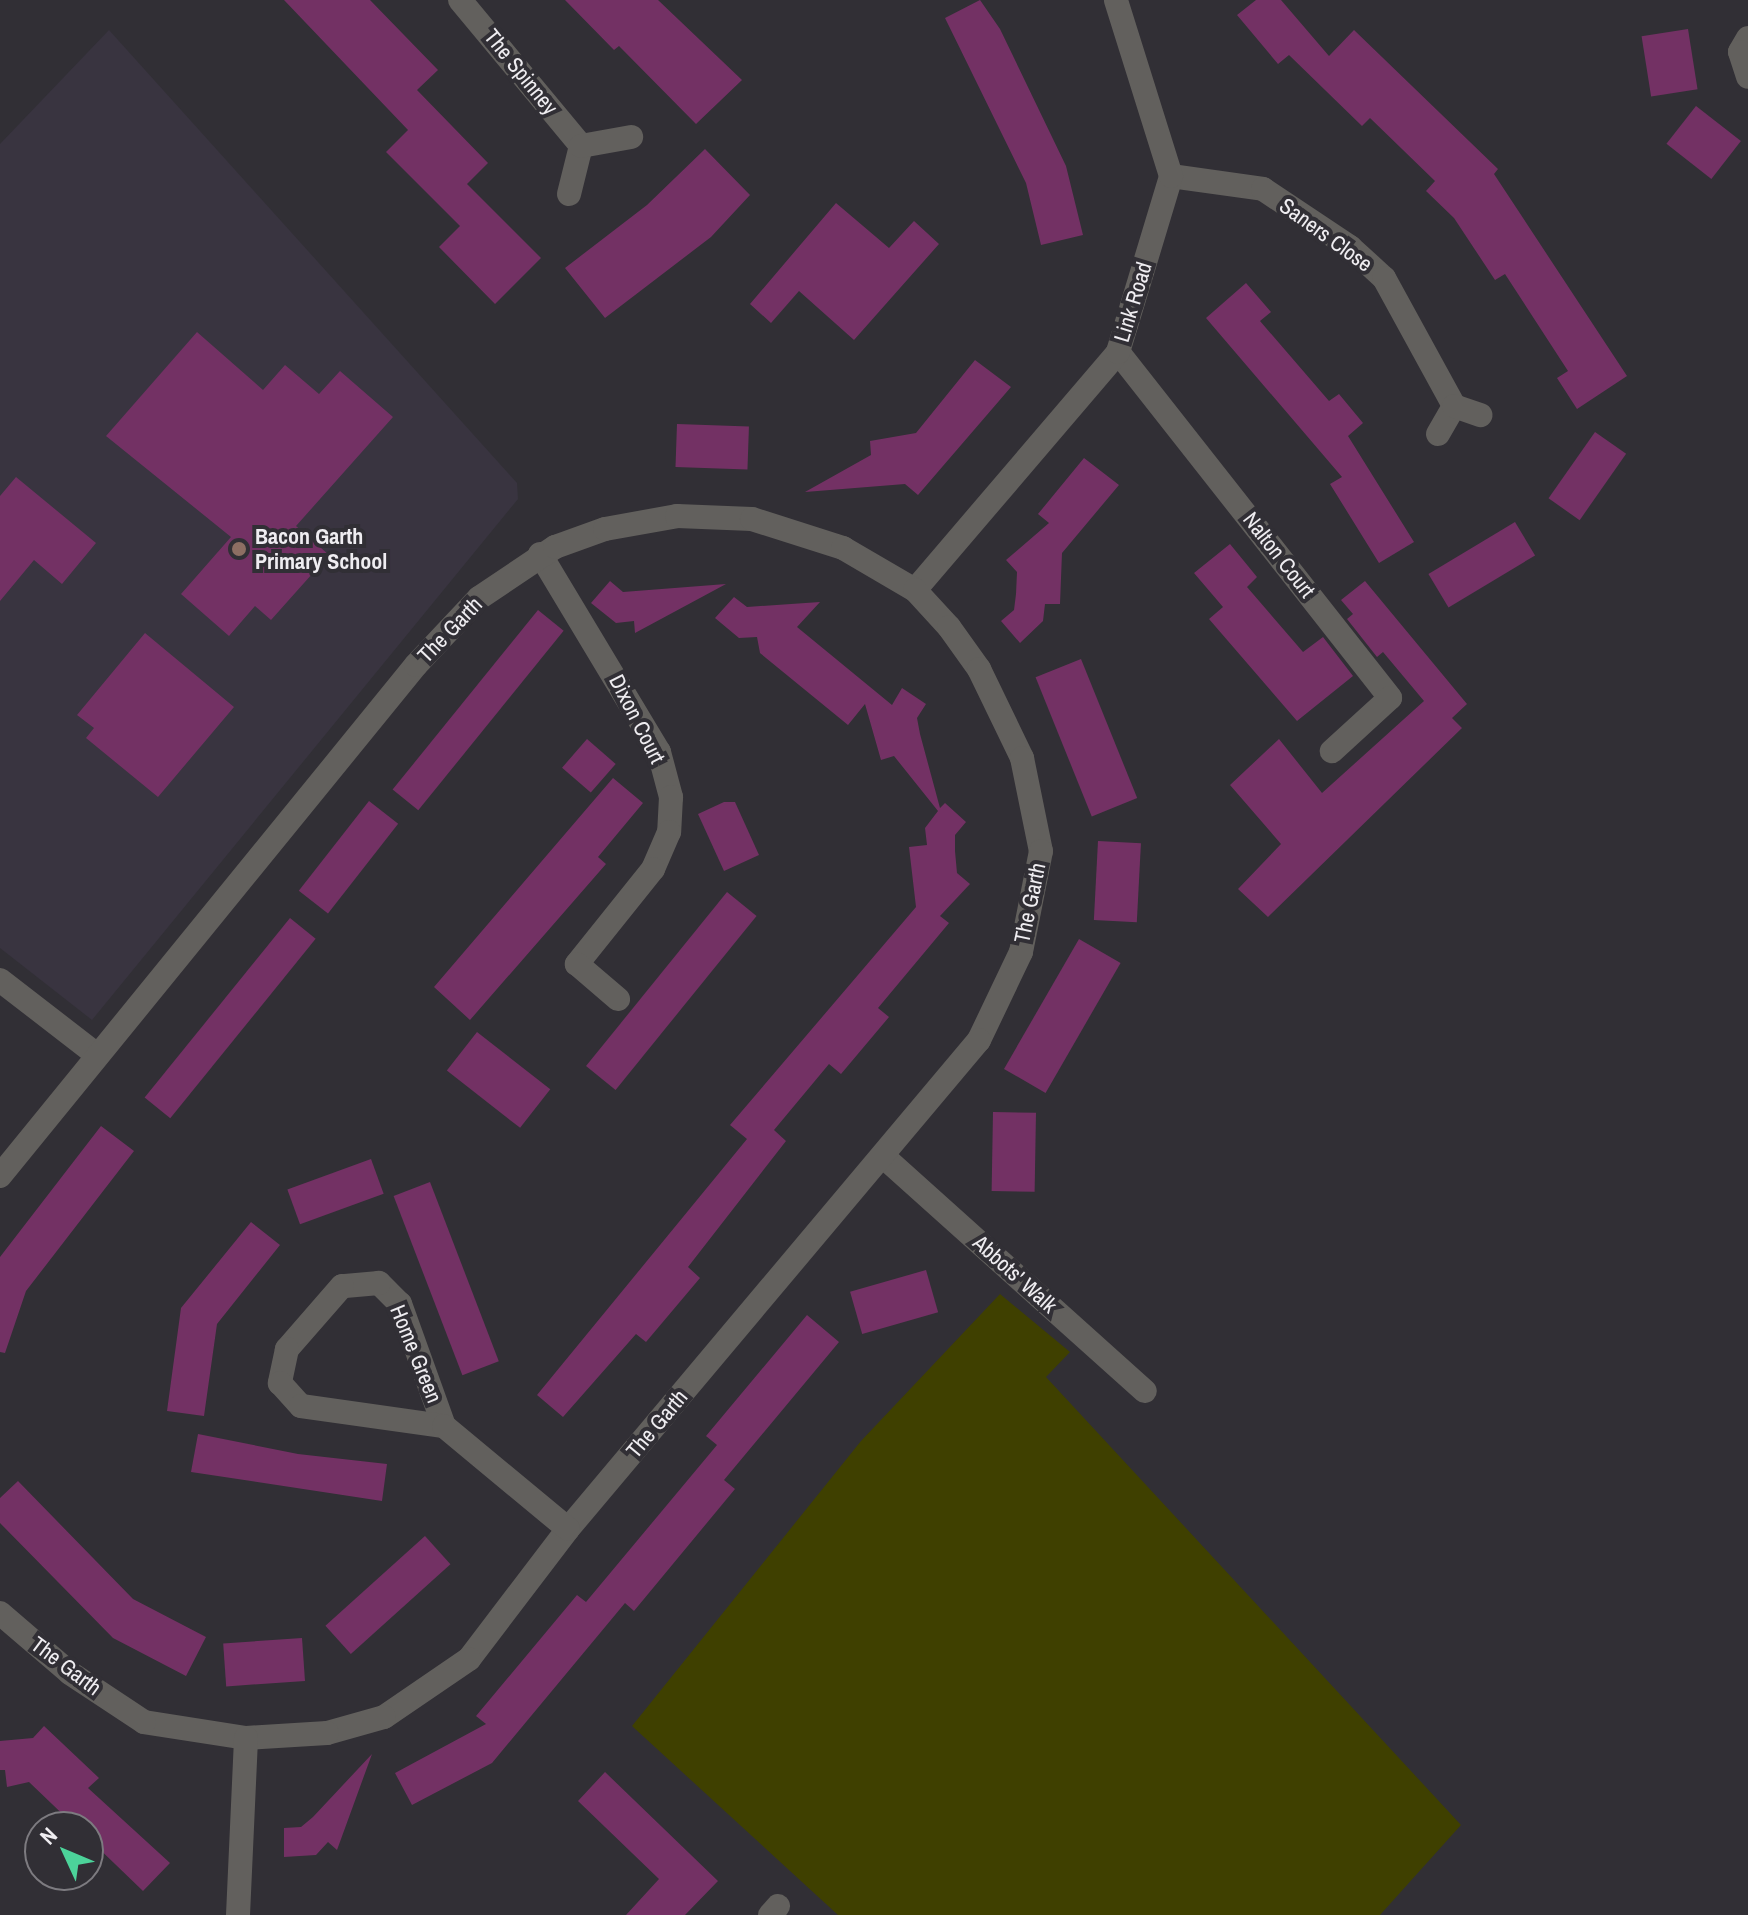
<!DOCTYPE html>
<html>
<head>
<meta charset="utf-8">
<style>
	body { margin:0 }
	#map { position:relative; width:1748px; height:1915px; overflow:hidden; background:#312f35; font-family:"Archivo Narrow",sans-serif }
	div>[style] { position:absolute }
	.built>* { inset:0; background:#393440 }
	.green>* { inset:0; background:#3f4000 }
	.building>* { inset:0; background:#733164; transform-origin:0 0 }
	.street>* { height:24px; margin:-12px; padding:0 12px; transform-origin:12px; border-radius:12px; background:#62605d }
	.dots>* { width:22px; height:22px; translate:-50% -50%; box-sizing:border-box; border:4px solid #312f35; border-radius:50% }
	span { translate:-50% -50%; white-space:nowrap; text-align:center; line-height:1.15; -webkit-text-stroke:8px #312f35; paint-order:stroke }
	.street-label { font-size:22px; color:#efedf1 }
	.poi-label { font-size:22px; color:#efedf1; font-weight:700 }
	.left { translate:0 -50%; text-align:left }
	.north { position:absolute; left:24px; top:1811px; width:80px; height:80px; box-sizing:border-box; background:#312f35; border:2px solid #7d7b80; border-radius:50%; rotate:314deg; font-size:22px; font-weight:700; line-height:32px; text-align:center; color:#efedf1 }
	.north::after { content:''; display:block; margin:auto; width:28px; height:36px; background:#4cd39a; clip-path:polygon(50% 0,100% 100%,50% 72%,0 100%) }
</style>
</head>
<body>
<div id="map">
	<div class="built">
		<div style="clip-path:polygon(109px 30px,517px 483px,518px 499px,92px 1020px,0 948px,0 144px)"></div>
	</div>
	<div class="green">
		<div style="clip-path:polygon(1000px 1294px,1070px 1352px,1046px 1377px,1461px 1825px,1380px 1915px,838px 1915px,632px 1726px,861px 1441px)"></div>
	</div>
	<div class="building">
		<div style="clip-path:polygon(284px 0,370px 0,438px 70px,417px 90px,488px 163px,467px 184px,541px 258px,495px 304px,439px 247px,460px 226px,386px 152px,408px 130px)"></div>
		<div style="clip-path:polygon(565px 0,658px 0,742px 80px,696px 124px,619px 46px,614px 50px)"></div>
		<div style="clip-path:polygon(980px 0,1000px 29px,1066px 166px,1083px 235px,1041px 245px,1026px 183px,945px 18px)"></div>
		<div style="clip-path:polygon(1256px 0,1281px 0,1329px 56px,1354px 30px,1498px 169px,1494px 174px,1627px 376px,1577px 409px,1557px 378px,1568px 371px,1505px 274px,1495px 280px,1454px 218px,1426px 191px,1435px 181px,1370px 118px,1362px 126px,1289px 55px,1278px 64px,1237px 15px)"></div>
		<div style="left:1688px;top:29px;width:61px;height:47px;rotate:81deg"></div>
		<div style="left:1696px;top:106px;width:57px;height:48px;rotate:38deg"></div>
		<div style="clip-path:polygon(705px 149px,750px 195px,711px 237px,605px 318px,565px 268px,647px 205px)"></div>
		<div style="clip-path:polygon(836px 203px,889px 248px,914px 221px,939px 244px,854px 340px,799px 291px,771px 323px,750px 304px)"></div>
		<div style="clip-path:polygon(1246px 283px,1271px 312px,1260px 321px,1329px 401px,1339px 394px,1363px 423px,1348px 436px,1414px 542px,1379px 563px,1330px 484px,1342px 477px,1206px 318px)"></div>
		<div style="clip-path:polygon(197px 332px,263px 390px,285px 365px,319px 394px,340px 371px,393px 417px,296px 526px,329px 555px,271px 620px,255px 606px,229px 636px,181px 594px,231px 537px,106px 436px)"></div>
		<div style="clip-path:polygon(975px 360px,1011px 387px,918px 495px,905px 484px,805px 492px,871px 455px,870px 441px,916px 433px)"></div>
		<div style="left:677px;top:424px;width:72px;height:43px;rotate:2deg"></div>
		<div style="left:1595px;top:432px;width:38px;height:81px;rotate:35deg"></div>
		<div style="clip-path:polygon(1084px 458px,1119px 485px,1062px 553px,1060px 604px,1045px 604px,1043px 621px,1020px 643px,1001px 621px,1014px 610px,1016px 594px,1017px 572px,1006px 560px,1049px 523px,1038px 514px)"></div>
		<div style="clip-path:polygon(16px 477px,96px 543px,62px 584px,34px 560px,0 601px,0 496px)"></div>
		<div style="left:1515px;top:522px;width:39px;height:101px;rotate:59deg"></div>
		<div style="clip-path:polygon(1230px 544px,1257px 577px,1247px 587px,1303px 652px,1323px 637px,1353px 676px,1297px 721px,1209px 619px,1223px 607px,1194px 573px)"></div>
		<div style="clip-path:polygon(610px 581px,623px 592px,726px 584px,635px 633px,634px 621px,616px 623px,591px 603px)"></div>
		<div style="clip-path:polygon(1365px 581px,1467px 704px,1452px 718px,1462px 728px,1268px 917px,1238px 889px,1281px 844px,1230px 785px,1279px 739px,1322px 793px,1424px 701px,1383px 652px,1377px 657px,1347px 619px,1353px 614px,1341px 600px)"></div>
		<div style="clip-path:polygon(734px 597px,747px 607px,820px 602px,797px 627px,892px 705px,902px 688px,926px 704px,917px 718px,920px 734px,940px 808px,945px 803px,966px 822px,955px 835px,955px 851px,957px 873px,970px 884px,940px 916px,949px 923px,878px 1008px,889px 1017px,841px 1074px,829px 1064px,774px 1130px,786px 1141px,688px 1267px,700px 1278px,646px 1342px,636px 1334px,563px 1417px,537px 1395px,747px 1139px,730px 1125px,916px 907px,909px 847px,927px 845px,925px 828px,938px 811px,894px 756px,881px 760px,865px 704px,848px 725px,760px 653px,757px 637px,739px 638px,715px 618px)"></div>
		<div style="left:538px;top:610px;width:33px;height:231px;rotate:39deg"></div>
		<div style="clip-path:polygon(145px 633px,234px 707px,158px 797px,86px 738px,94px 728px,77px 715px)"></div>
		<div style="left:1081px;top:659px;width:150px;height:49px;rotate:68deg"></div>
		<div style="left:587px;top:739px;width:38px;height:38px;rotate:41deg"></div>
		<div style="clip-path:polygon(613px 778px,643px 803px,598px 857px,606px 864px,470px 1020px,434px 987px)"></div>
		<div style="left:369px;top:801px;width:37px;height:114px;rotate:38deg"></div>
		<div style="clip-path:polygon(724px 802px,735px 802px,759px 855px,724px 871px,698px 814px)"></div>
		<div style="left:1098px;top:841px;width:43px;height:79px;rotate:3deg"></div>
		<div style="left:727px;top:892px;width:38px;height:224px;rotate:39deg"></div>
		<div style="left:290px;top:918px;width:33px;height:231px;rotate:39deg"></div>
		<div style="left:1079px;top:939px;width:48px;height:150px;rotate:30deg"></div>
		<div style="left:477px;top:1032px;width:93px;height:49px;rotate:38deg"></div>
		<div style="left:993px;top:1112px;width:43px;height:79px;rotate:1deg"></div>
		<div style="clip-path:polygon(101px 1126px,134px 1151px,26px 1291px,5px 1353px,0 1352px,0 1257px)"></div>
		<div style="left:371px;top:1159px;width:37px;height:89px;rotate:70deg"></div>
		<div style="left:430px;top:1182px;width:192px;height:39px;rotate:69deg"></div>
		<div style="clip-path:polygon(251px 1222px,280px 1245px,217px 1324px,204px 1416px,167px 1411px,181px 1308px)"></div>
		<div style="left:926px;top:1270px;width:44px;height:79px;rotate:74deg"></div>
		<div style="clip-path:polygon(807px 1315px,839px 1342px,724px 1480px,735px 1489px,634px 1611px,625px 1603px,492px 1763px,412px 1805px,395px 1773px,486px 1724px,476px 1716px,577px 1595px,586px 1602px,717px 1445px,706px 1436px)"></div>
		<div style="clip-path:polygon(198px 1434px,298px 1454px,387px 1464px,382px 1501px,191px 1472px)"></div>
		<div style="clip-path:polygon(18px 1481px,133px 1599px,206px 1637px,186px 1676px,113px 1638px,0 1523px,0 1498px)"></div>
		<div style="left:425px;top:1536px;width:38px;height:134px;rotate:48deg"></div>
		<div style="left:302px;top:1638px;width:43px;height:79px;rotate:86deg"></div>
		<div style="clip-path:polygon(44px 1726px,99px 1778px,88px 1788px,170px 1863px,143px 1891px,88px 1838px,88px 1827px,76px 1827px,29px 1782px,7px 1787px,5px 1770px,0 1770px,0 1741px,33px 1738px)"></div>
		<div style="clip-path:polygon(372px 1754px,337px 1850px,328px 1842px,316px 1855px,284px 1857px,284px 1828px,301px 1827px,313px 1817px)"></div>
		<div style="clip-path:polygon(605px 1772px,718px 1881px,685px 1915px,626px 1915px,659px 1879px,578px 1801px)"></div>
	</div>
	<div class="street">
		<div style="left:460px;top:0;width:190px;rotate:50.3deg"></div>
		<div style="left:1748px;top:38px;width:16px;rotate:120deg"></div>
		<div style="left:1740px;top:52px;width:26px;rotate:72deg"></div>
		<div style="left:1171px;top:176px;width:93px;rotate:8deg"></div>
		<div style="left:1263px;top:189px;width:105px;rotate:33.7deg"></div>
		<div style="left:1350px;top:247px;width:46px;rotate:42.4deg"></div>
		<div style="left:1384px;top:278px;width:146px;rotate:61.3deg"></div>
		<div style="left:569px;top:194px;width:49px;rotate:-76deg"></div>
		<div style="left:581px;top:146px;width:51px;rotate:-10.2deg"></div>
		<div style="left:1118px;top:352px;width:440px;rotate:51.8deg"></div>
		<div style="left:1390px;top:698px;width:79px;rotate:137.6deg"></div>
		<div style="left:1438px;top:434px;width:32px;rotate:-60deg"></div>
		<div style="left:1454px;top:406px;width:28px;rotate:19deg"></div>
		<div style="left:540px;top:554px;width:231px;rotate:59deg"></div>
		<div style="left:659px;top:752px;width:47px;rotate:75.1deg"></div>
		<div style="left:671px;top:797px;width:35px;rotate:93deg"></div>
		<div style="left:669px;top:832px;width:40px;rotate:113.4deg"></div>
		<div style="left:653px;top:869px;width:122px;rotate:128.7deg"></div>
		<div style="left:577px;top:964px;width:54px;rotate:40.5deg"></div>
		<div style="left:915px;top:590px;width:313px;rotate:-49.5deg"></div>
		<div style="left:1118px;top:352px;width:184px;rotate:-73.2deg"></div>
		<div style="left:1171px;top:176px;width:184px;rotate:-107.4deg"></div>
		<div style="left:0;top:980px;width:123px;rotate:37.7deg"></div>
		<div style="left:885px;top:1158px;width:349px;rotate:41.9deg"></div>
		<div style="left:0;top:1176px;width:659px;rotate:-50.85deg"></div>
		<div style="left:416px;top:665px;width:92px;rotate:-46.8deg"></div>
		<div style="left:479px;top:598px;width:92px;rotate:-33.9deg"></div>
		<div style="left:555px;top:547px;width:53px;rotate:-19.8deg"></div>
		<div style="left:605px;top:529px;width:73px;rotate:-10.2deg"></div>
		<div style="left:677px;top:516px;width:75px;rotate:2.3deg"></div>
		<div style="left:752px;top:519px;width:96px;rotate:17.7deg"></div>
		<div style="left:843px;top:548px;width:83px;rotate:30.3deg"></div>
		<div style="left:915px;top:590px;width:50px;rotate:47.4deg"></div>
		<div style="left:949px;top:627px;width:52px;rotate:54.5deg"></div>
		<div style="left:979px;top:669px;width:99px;rotate:64.2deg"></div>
		<div style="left:1022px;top:758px;width:95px;rotate:78.5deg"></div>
		<div style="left:1041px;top:851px;width:103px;rotate:101.2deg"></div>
		<div style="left:1021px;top:952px;width:98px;rotate:115.5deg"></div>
		<div style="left:979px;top:1040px;width:639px;rotate:130.05deg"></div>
		<div style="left:568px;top:1529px;width:163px;rotate:127.3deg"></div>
		<div style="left:469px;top:1659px;width:103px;rotate:145.7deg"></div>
		<div style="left:384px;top:1717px;width:59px;rotate:164.3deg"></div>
		<div style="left:327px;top:1733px;width:81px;rotate:176.5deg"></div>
		<div style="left:246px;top:1738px;width:103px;rotate:-171.1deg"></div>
		<div style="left:144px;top:1722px;width:89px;rotate:-146.5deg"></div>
		<div style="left:70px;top:1673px;width:92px;rotate:-139.4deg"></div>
		<div style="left:444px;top:1426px;width:130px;rotate:-109.8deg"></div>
		<div style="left:400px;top:1304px;width:30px;rotate:-135deg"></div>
		<div style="left:379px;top:1283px;width:37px;rotate:175deg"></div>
		<div style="left:342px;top:1286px;width:84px;rotate:131.1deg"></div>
		<div style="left:287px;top:1349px;width:35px;rotate:102deg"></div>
		<div style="left:280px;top:1383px;width:31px;rotate:48deg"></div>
		<div style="left:301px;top:1406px;width:144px;rotate:8deg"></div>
		<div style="left:444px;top:1426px;width:161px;rotate:39.7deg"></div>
		<div style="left:238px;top:1915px;width:177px;rotate:-87.4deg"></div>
		<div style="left:770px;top:1915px;width:12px;rotate:-48deg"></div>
	</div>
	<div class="dots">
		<div style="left:239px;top:549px;background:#8d6e63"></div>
	</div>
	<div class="street-label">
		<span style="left:521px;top:72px;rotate:51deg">The Spinney</span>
		<span style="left:1326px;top:235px;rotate:36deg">Saners Close</span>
		<span style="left:1133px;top:302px;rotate:-73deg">Link Road</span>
		<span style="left:1279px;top:555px;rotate:52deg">Nalton Court</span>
		<span style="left:450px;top:630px;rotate:-46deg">The Garth</span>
		<span style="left:637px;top:719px;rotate:63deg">Dixon Court</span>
		<span style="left:1030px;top:903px;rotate:-78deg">The Garth</span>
		<span style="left:1015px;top:1274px;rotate:42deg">Abbots' Walk</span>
		<span style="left:416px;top:1354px;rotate:68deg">Home Green</span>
		<span style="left:657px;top:1424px;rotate:-50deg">The Garth</span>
		<span style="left:66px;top:1666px;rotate:37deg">The Garth</span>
	</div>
	<div class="poi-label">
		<span class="left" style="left:255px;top:549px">Bacon Garth<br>Primary School</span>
	</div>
	<div class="north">N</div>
</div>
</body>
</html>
